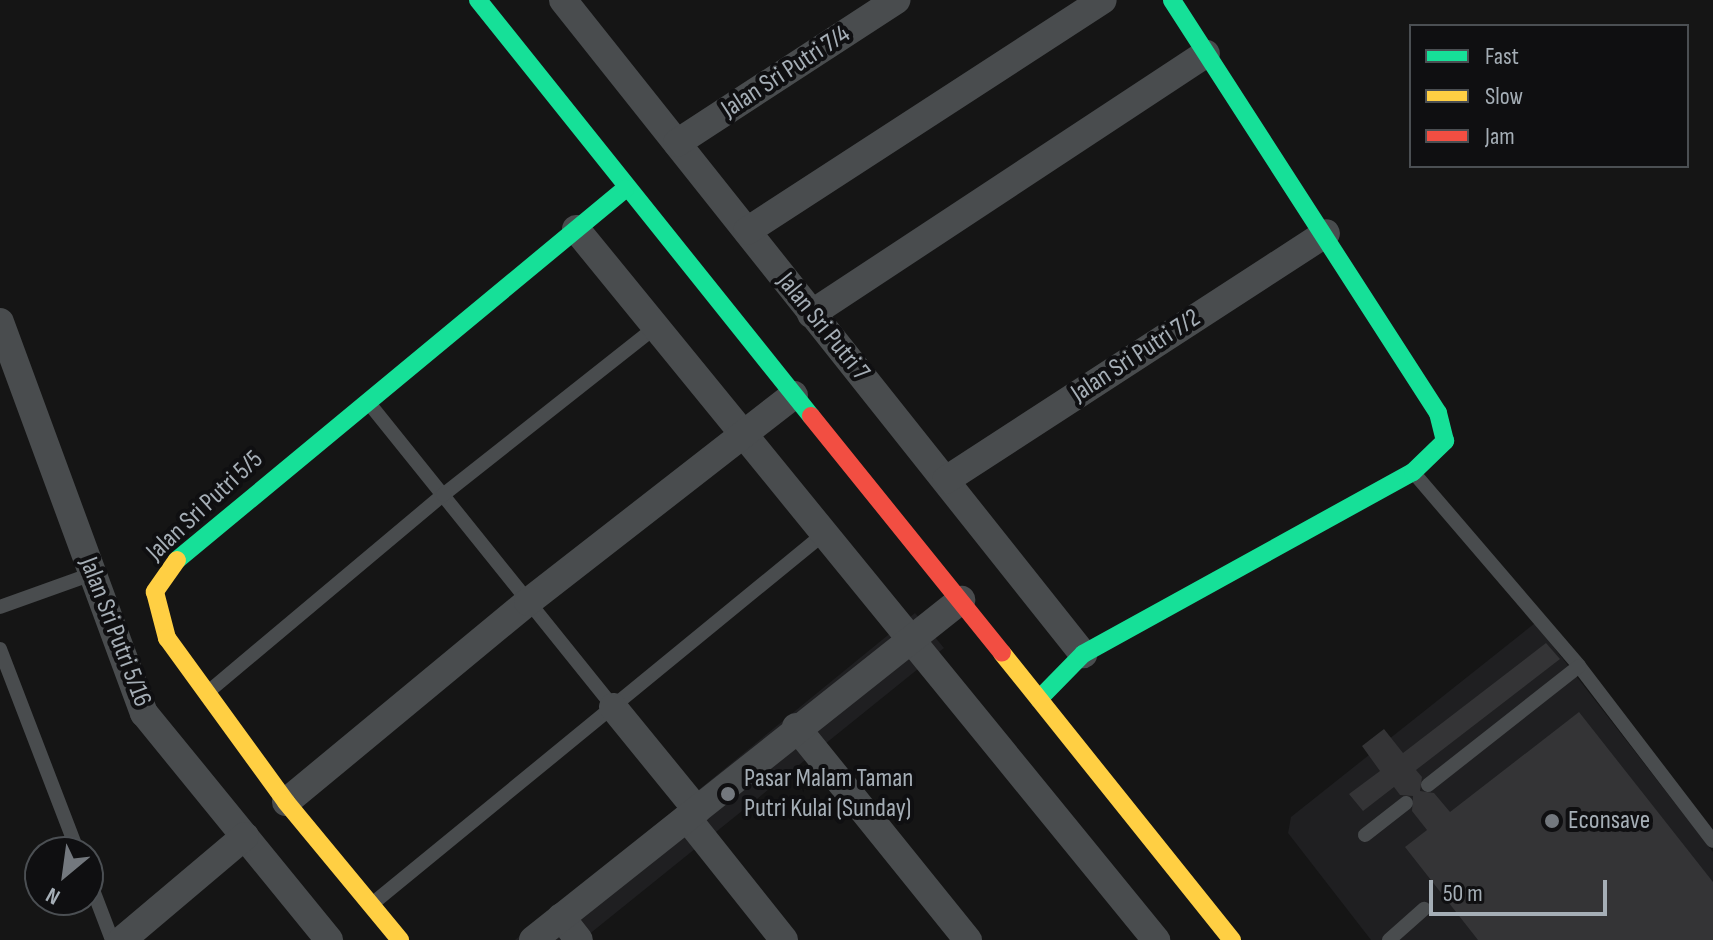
<!DOCTYPE html>
<html>
<head>
<meta charset="utf-8">
<style>
	body { margin:0 }
	#map { position:relative; width:1713px; height:940px; overflow:hidden; background:#151515; font-family:"Sofia Sans Condensed",sans-serif }
	div>[style] { position:absolute }
	.built>* { inset:0; background:#1f1f21 }
	.building>* { inset:0; background:#343436 }
	.lane>* { height:14px; margin:-7px; padding:0 7px; transform-origin:7px; border-radius:7px; background:#494c4e }
	.street>* { height:28px; margin:-14px; padding:0 14px; transform-origin:14px; border-radius:14px; background:#494c4e }
	.fast>* { height:18px; margin:-9px; padding:0 9px; transform-origin:9px; border-radius:9px; background:#16e098 }
	.slow>* { height:18px; margin:-9px; padding:0 9px; transform-origin:9px; border-radius:9px; background:#ffcf43 }
	.jam>* { height:18px; margin:-9px; padding:0 9px; transform-origin:9px; border-radius:9px; background:#f24e42 }
	.dots>* { width:22px; height:22px; translate:-50% -50%; box-sizing:border-box; border:4px solid #0f0f11; border-radius:50% }
	span { translate:-50% -50%; white-space:nowrap; text-align:center; line-height:1.15; -webkit-text-stroke:8px #0f0f11; paint-order:stroke }
	.street-label { font-size:26px; color:#a5aeb6 }
	.poi-label { font-size:26px; color:#a5aeb6 }
	.left { translate:0 -50%; text-align:left }
	.legend { position:absolute; left:1409px; top:24px; width:280px; height:144px; box-sizing:border-box; background:#0f0f11; border:2px solid #4b4f53; margin:0; padding:10px 14px; list-style:none; font-size:24px; color:#a5aeb6 }
	.legend li { display:flex; align-items:center; gap:16px; height:40px }
	.legend b { width:40px; border:2px solid #4b4f53 }
	.north { position:absolute; left:24px; top:836px; width:80px; height:80px; box-sizing:border-box; background:#0f0f11; border:2px solid #4b4f53; border-radius:50%; rotate:209deg; font-size:22px; font-weight:700; line-height:32px; text-align:center; color:#a5aeb6 }
	.north::after { content:''; display:block; margin:auto; width:28px; height:36px; background:#73787e; clip-path:polygon(50% 0,100% 100%,50% 72%,0 100%) }
	.scale { position:absolute; left:1429px; top:880px; width:178px; height:36px; box-sizing:border-box; border:4px solid #a5aeb6; border-top:0; padding-left:10px; font-size:24px; line-height:28px; white-space:nowrap; color:#a5aeb6; -webkit-text-stroke:6px #0f0f11; paint-order:stroke }
</style>
</head>
<body>
<div id="map">
	<div class="built">
		<div style="clip-path:polygon(915px 613px,944px 648px,582px 940px,515px 940px)"></div>
		<div style="clip-path:polygon(1535px 623px,1713px 852px,1713px 940px,1371px 940px,1288px 833px,1291px 817px)"></div>
	</div>
	<div class="building">
		<div style="clip-path:polygon(1546px 643px,1560px 659px,1416px 770px,1422px 777px,1420px 791px,1434px 793px,1450px 812px,1579px 712px,1713px 882px,1713px 940px,1478px 940px,1405px 847px,1427px 830px,1412px 811px,1413px 796px,1400px 795px,1394px 787px,1363px 811px,1349px 794px,1380px 771px,1362px 746px,1384px 729px,1403px 753px)"></div>
	</div>
	<div class="lane">
		<div style="left:368px;top:402px;width:391px;rotate:51.2deg"></div>
		<div style="left:1413px;top:472px;width:255px;rotate:49.4deg"></div>
		<div style="left:1579px;top:666px;width:220px;rotate:52.6deg"></div>
		<div style="left:0;top:607px;width:98px;rotate:-19.7deg"></div>
		<div style="left:0;top:649px;width:217px;rotate:69deg"></div>
		<div style="left:208px;top:692px;width:307px;rotate:-40deg"></div>
		<div style="left:443px;top:495px;width:273px;rotate:-38.3deg"></div>
		<div style="left:1428px;top:785px;width:192px;rotate:-38.2deg"></div>
		<div style="left:1365px;top:835px;width:52px;rotate:-38deg"></div>
		<div style="left:88px;top:877px;width:67px;rotate:69.1deg"></div>
		<div style="left:372px;top:904px;width:587px;rotate:-39.33deg"></div>
		<div style="left:1389px;top:940px;width:47px;rotate:-41.5deg"></div>
	</div>
	<div class="street">
		<div style="left:563px;top:0;width:836px;rotate:51.51deg"></div>
		<div style="left:677px;top:143px;width:262px;rotate:-33.1deg"></div>
		<div style="left:576px;top:229px;width:918px;rotate:50.79deg"></div>
		<div style="left:747px;top:231px;width:424px;rotate:-33deg"></div>
		<div style="left:811px;top:314px;width:473px;rotate:-33.4deg"></div>
		<div style="left:0;top:322px;width:417px;rotate:69.8deg"></div>
		<div style="left:144px;top:713px;width:293px;rotate:50.8deg"></div>
		<div style="left:946px;top:480px;width:453px;rotate:-33deg"></div>
		<div style="left:613px;top:707px;width:133px;rotate:50.8deg"></div>
		<div style="left:796px;top:727px;width:274px;rotate:51.1deg"></div>
		<div style="left:286px;top:802px;width:314px;rotate:-39.6deg"></div>
		<div style="left:528px;top:602px;width:337px;rotate:-37.9deg"></div>
		<div style="left:687px;top:818px;width:156px;rotate:51.5deg"></div>
		<div style="left:561px;top:917px;width:29px;rotate:52deg"></div>
		<div style="left:122px;top:940px;width:161px;rotate:-40.2deg"></div>
		<div style="left:533px;top:940px;width:547px;rotate:-38.46deg"></div>
	</div>
	<div class="fast">
		<div style="left:478px;top:0;width:533px;rotate:51.32deg"></div>
		<div style="left:177px;top:560px;width:582px;rotate:-39.63deg"></div>
		<div style="left:1039px;top:699px;width:63px;rotate:-45.6deg"></div>
		<div style="left:1083px;top:654px;width:377px;rotate:-28.9deg"></div>
		<div style="left:1413px;top:472px;width:45px;rotate:-44.1deg"></div>
		<div style="left:1445px;top:441px;width:29px;rotate:-104deg"></div>
		<div style="left:1438px;top:413px;width:491px;rotate:-122.8deg"></div>
	</div>
	<div class="slow">
		<div style="left:177px;top:560px;width:39px;rotate:125deg"></div>
		<div style="left:155px;top:592px;width:48px;rotate:75.4deg"></div>
		<div style="left:167px;top:638px;width:203px;rotate:54deg"></div>
		<div style="left:286px;top:802px;width:179px;rotate:50.4deg"></div>
		<div style="left:1002px;top:653px;width:368px;rotate:51.3deg"></div>
	</div>
	<div class="jam">
		<div style="left:811px;top:416px;width:304px;rotate:51.1deg"></div>
	</div>
	<div class="dots">
		<div style="left:728px;top:794px;background:#73787e"></div>
		<div style="left:1552px;top:821px;background:#73787e"></div>
	</div>
	<div class="street-label">
		<span style="left:786px;top:72px;rotate:-33deg">Jalan Sri Putri 7/4</span>
		<span style="left:823px;top:327px;rotate:51deg">Jalan Sri Putri 7</span>
		<span style="left:1136px;top:356px;rotate:-33deg">Jalan Sri Putri 7/2</span>
		<span style="left:205px;top:506px;rotate:-43deg">Jalan Sri Putri 5/5</span>
		<span style="left:115px;top:632px;rotate:69deg">Jalan Sri Putri 5/16</span>
	</div>
	<div class="poi-label">
		<span class="left" style="left:744px;top:794px">Pasar Malam Taman<br>Putri Kulai (Sunday)</span>
		<span class="left" style="left:1568px;top:821px">Econsave</span>
	</div>
	<ul class="legend">
	<li><b style="height:10px;background:#16e098"></b>Fast</li>
	<li><b style="height:10px;background:#ffcf43"></b>Slow</li>
	<li><b style="height:10px;background:#f24e42"></b>Jam</li>
	</ul>
	<div class="north">N</div>
	<div class="scale">50 m</div>
</div>
</body>
</html>
